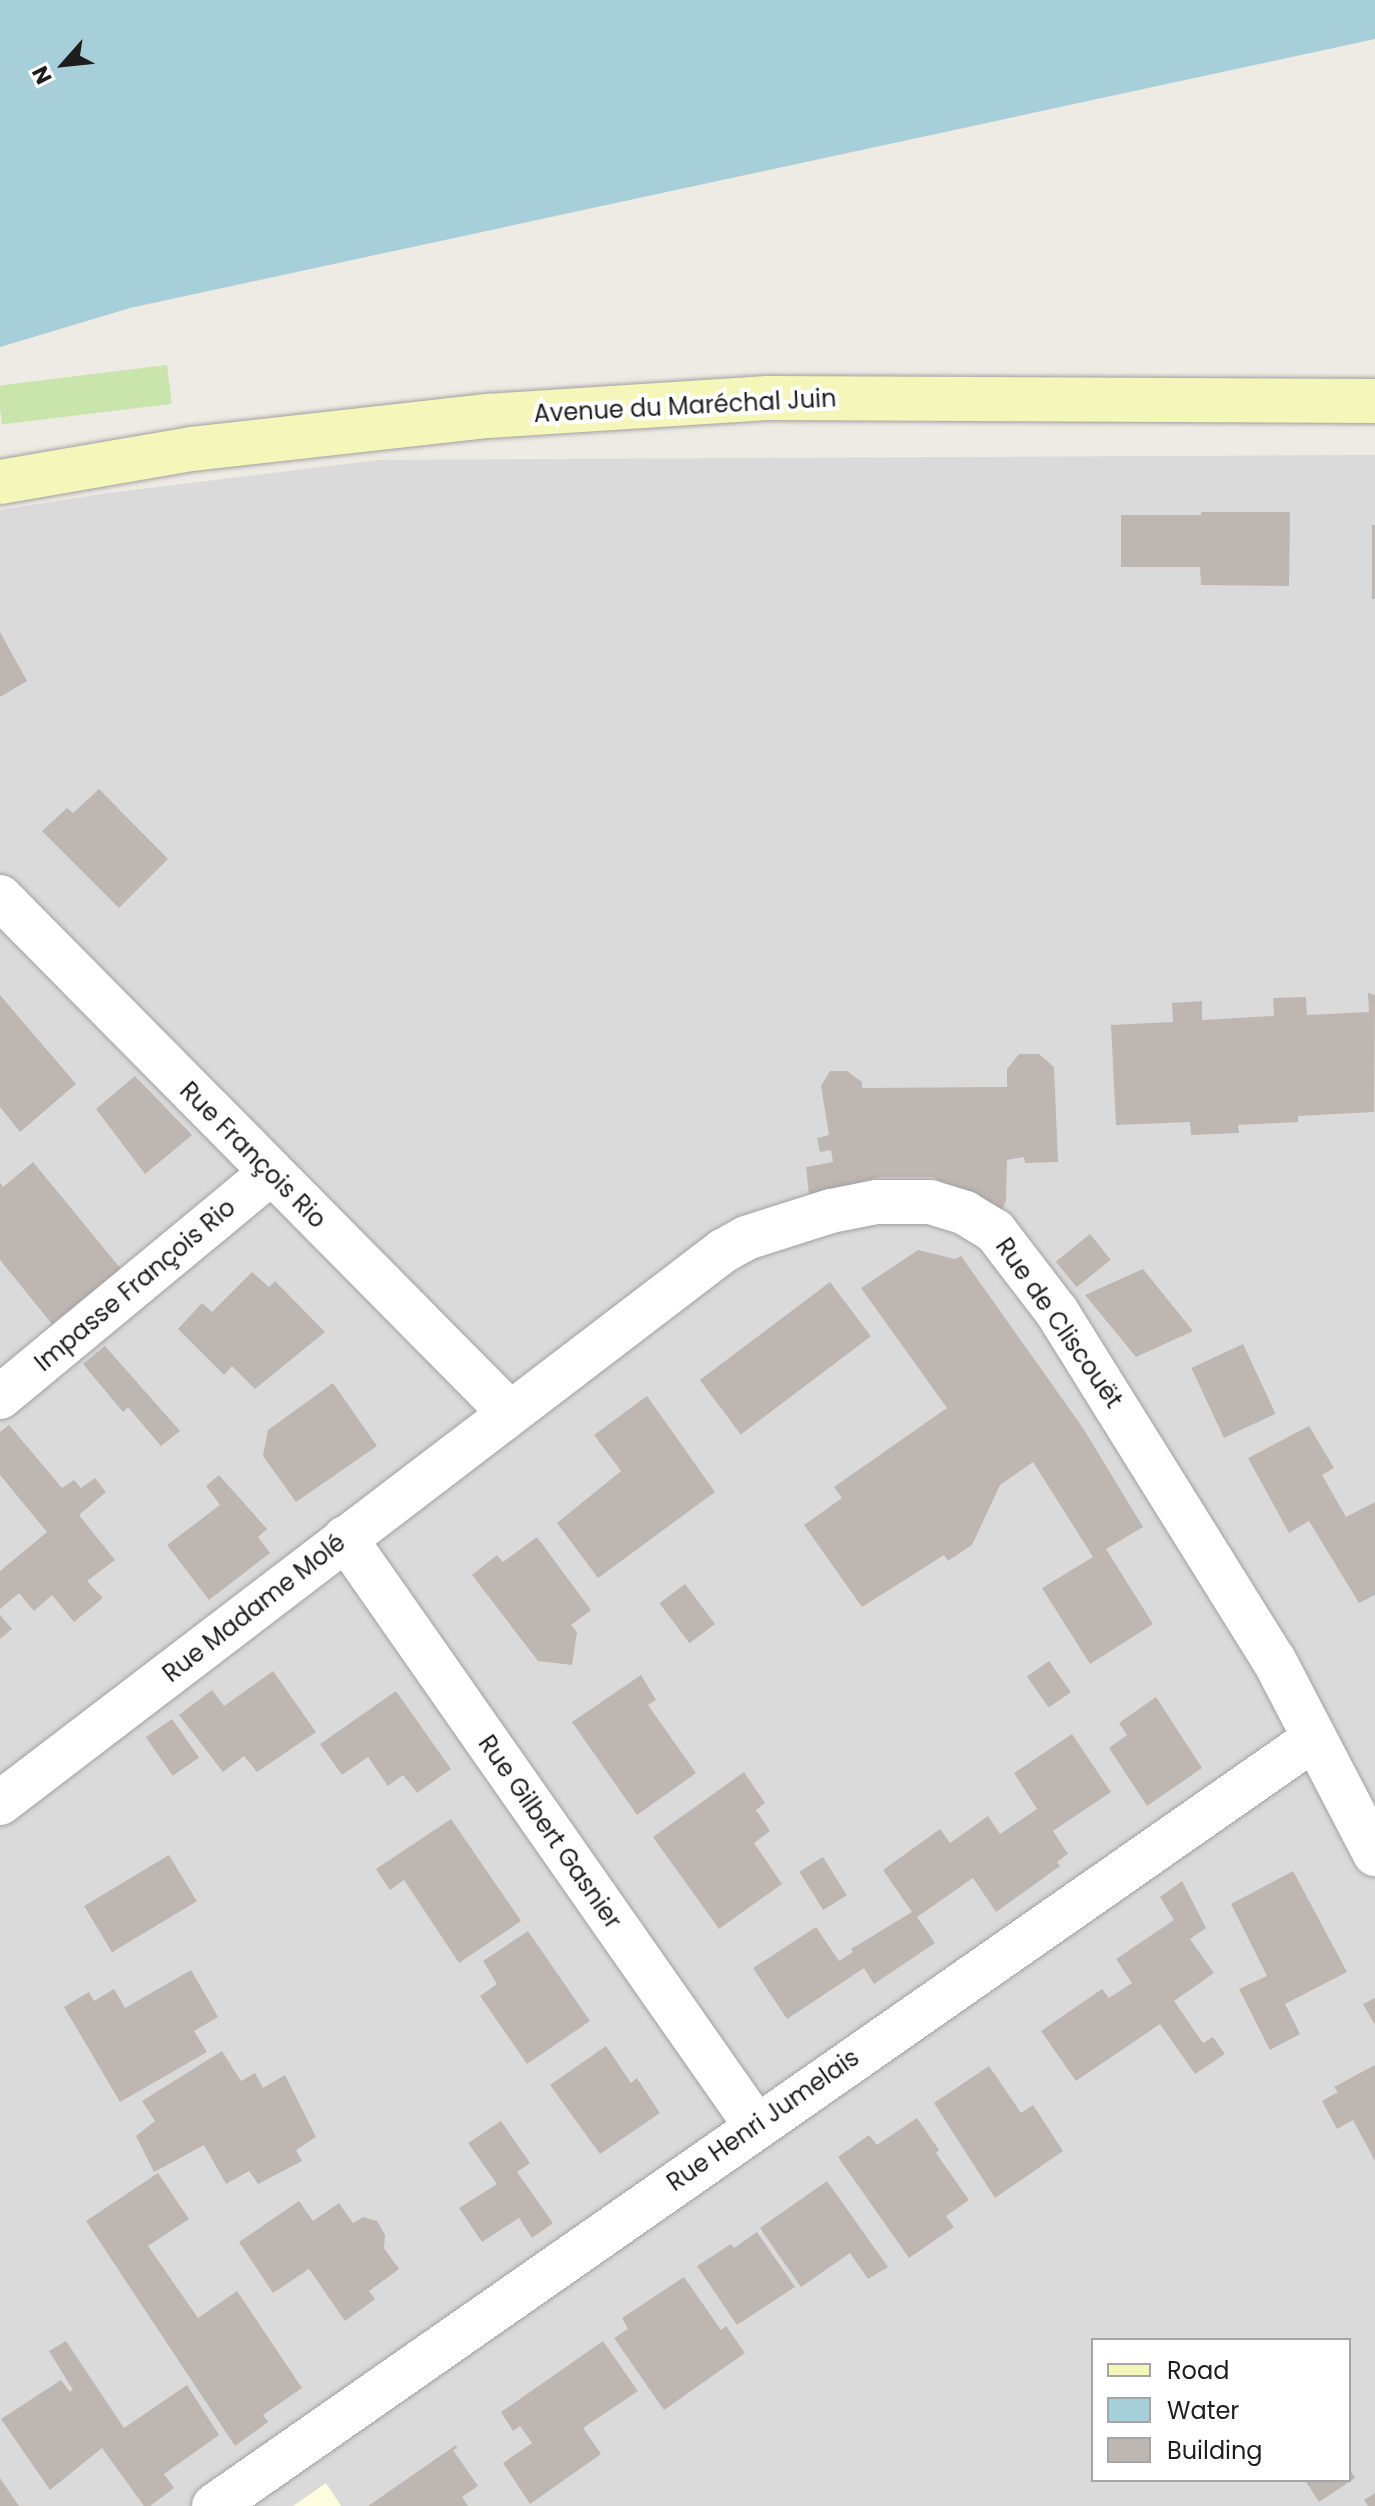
<!DOCTYPE html>
<html>
<head>
<meta charset="utf-8">
<style>
	body { margin:0 }
	#map { position:relative; width:1375px; height:2506px; overflow:hidden; background:#eeeae4; font-family:Poppins,sans-serif }
	div>[style] { position:absolute }
	.residential>* { inset:0; background:#dbdada }
	.education>* { inset:0; background:#fdfcde }
	.grass>* { inset:0; background:#cae5ac; transform-origin:0 0 }
	.water>* { inset:0; background:#a7cfd9 }
	.building>* { inset:0; background:#beb6b1; transform-origin:0 0 }
	.roads { filter:drop-shadow(0 0 2px #a1a1a1) drop-shadow(0 0 2px #a1a1a1) }
	.minor>* { height:44px; margin:-22px; padding:0 22px; transform-origin:22px; border-radius:22px; background:#fff }
	.secondary>* { height:44px; margin:-22px; padding:0 22px; transform-origin:22px; border-radius:22px; background:#f4f6ba }
	span { translate:-50% -50%; white-space:nowrap; text-align:center; line-height:1.15; -webkit-text-stroke:8px #fff; paint-order:stroke }
	.street-label { font-size:24px; color:#1d1d1d }
	.legend { position:absolute; left:1091px; top:2338px; width:260px; height:144px; box-sizing:border-box; background:#fff; border:2px solid #a5a5a5; margin:0; padding:10px 14px; list-style:none; font-size:24px; color:#1d1d1d }
	.legend li { display:flex; align-items:center; gap:16px; height:40px }
	.legend b { width:40px; border:2px solid #a5a5a5 }
	.north { position:absolute; left:24px; top:24px; width:80px; height:80px; -webkit-text-stroke:6px #fff; paint-order:stroke; rotate:243deg; font-size:22px; font-weight:700; line-height:32px; text-align:center; color:#1d1d1d }
	.north::after { content:''; display:block; margin:auto; width:28px; height:36px; background:#1d1d1d; clip-path:polygon(50% 0,100% 100%,50% 72%,0 100%) }
</style>
</head>
<body>
<div id="map">
	<div class="residential">
		<div style="clip-path:polygon(evenodd,1375px 455px,1375px 2506px,0 2506px,0 510px,108px 493px,378px 460px,1375px 455px,1093px 2340px,1349px 2340px,1349px 2480px,1093px 2480px,1093px 2340px)"></div>
	</div>
	<div class="education">
		<div style="clip-path:polygon(326px 2483px,341px 2506px,293px 2506px)"></div>
	</div>
	<div class="grass">
		<div style="left:167px;top:365px;width:39px;height:171px;rotate:83deg"></div>
	</div>
	<div class="water">
		<div style="clip-path:polygon(0 0,1375px 0,1375px 39px,130px 308px,0 347px)"></div>
	</div>
	<div class="building">
		<div style="clip-path:polygon(1201px 512px,1290px 512px,1289px 586px,1201px 585px,1200px 567px,1121px 567px,1121px 515px,1201px 515px)"></div>
		<div style="left:1372px;top:525px;width:3px;height:74px"></div>
		<div style="clip-path:polygon(0 632px,27px 681px,0 697px)"></div>
		<div style="clip-path:polygon(99px 789px,168px 859px,119px 908px,42px 831px,67px 808px,73px 813px)"></div>
		<div style="clip-path:polygon(1368px 993px,1375px 995px,1374px 1112px,1298px 1116px,1298px 1122px,1238px 1125px,1239px 1133px,1191px 1135px,1190px 1122px,1116px 1125px,1111px 1025px,1173px 1022px,1172px 1003px,1202px 1001px,1202px 1020px,1274px 1016px,1273px 998px,1306px 997px,1307px 1015px,1369px 1012px)"></div>
		<div style="clip-path:polygon(0 995px,76px 1084px,20px 1132px,0 1107px)"></div>
		<div style="clip-path:polygon(1019px 1054px,1039px 1054px,1054px 1067px,1058px 1162px,1025px 1163px,1024px 1157px,1007px 1160px,1006px 1201px,1000px 1214px,933px 1177px,880px 1177px,809px 1195px,806px 1167px,833px 1162px,831px 1150px,820px 1152px,817px 1138px,829px 1135px,821px 1086px,830px 1071px,847px 1071px,862px 1082px,862px 1088px,1007px 1087px,1007px 1069px)"></div>
		<div style="clip-path:polygon(135px 1076px,192px 1135px,145px 1174px,96px 1109px)"></div>
		<div style="clip-path:polygon(33px 1162px,121px 1269px,52px 1324px,0 1260px,0 1183px,3px 1187px)"></div>
		<div style="left:1090px;top:1234px;width:33px;height:44px;rotate:51deg"></div>
		<div style="clip-path:polygon(918px 1250px,955px 1259px,961px 1256px,1083px 1428px,1143px 1527px,1106px 1549px,1153px 1624px,1090px 1664px,1042px 1588px,1093px 1557px,1033px 1462px,1000px 1485px,972px 1545px,948px 1561px,944px 1555px,862px 1607px,804px 1525px,842px 1498px,834px 1487px,947px 1408px,861px 1288px)"></div>
		<div style="clip-path:polygon(1143px 1269px,1193px 1331px,1136px 1357px,1085px 1295px)"></div>
		<div style="clip-path:polygon(252px 1272px,269px 1287px,275px 1281px,325px 1332px,255px 1389px,232px 1366px,224px 1375px,178px 1329px,202px 1303px,212px 1312px)"></div>
		<div style="left:830px;top:1282px;width:68px;height:163px;rotate:53deg"></div>
		<div style="left:1243px;top:1344px;width:77px;height:57px;rotate:65deg"></div>
		<div style="clip-path:polygon(105px 1346px,180px 1431px,161px 1446px,128px 1407px,123px 1412px,83px 1364px)"></div>
		<div style="clip-path:polygon(333px 1383px,377px 1446px,296px 1502px,263px 1456px,268px 1430px)"></div>
		<div style="clip-path:polygon(647px 1396px,715px 1492px,598px 1578px,557px 1523px,621px 1471px,594px 1435px)"></div>
		<div style="clip-path:polygon(9px 1425px,62px 1488px,74px 1480px,81px 1488px,95px 1478px,106px 1492px,79px 1515px,115px 1560px,87px 1581px,103px 1598px,74px 1622px,52px 1595px,34px 1611px,19px 1593px,0 1609px,0 1571px,47px 1532px,0 1475px,0 1432px)"></div>
		<div style="clip-path:polygon(1309px 1426px,1334px 1468px,1322px 1475px,1346px 1517px,1375px 1502px,1375px 1595px,1359px 1603px,1309px 1521px,1289px 1533px,1248px 1458px)"></div>
		<div style="clip-path:polygon(219px 1475px,267px 1529px,258px 1537px,270px 1553px,209px 1600px,167px 1545px,220px 1505px,206px 1486px)"></div>
		<div style="clip-path:polygon(537px 1537px,591px 1610px,571px 1625px,577px 1632px,572px 1665px,538px 1661px,472px 1575px,497px 1555px,503px 1562px)"></div>
		<div style="left:685px;top:1584px;width:50px;height:32px;rotate:53deg"></div>
		<div style="clip-path:polygon(0 1615px,12px 1629px,0 1639px)"></div>
		<div style="left:1049px;top:1661px;width:38px;height:27px;rotate:55deg"></div>
		<div style="clip-path:polygon(273px 1671px,316px 1732px,257px 1772px,244px 1756px,223px 1772px,179px 1715px,212px 1690px,224px 1706px)"></div>
		<div style="clip-path:polygon(641px 1675px,656px 1700px,648px 1705px,696px 1773px,637px 1815px,572px 1722px)"></div>
		<div style="clip-path:polygon(396px 1691px,451px 1769px,417px 1793px,403px 1775px,388px 1786px,368px 1757px,342px 1775px,320px 1744px)"></div>
		<div style="clip-path:polygon(1156px 1697px,1202px 1768px,1147px 1806px,1109px 1748px,1127px 1735px,1119px 1723px)"></div>
		<div style="left:172px;top:1719px;width:47px;height:32px;rotate:55deg"></div>
		<div style="clip-path:polygon(1072px 1734px,1111px 1792px,1053px 1831px,1068px 1854px,1057px 1862px,1060px 1866px,996px 1912px,973px 1878px,917px 1917px,935px 1943px,874px 1984px,864px 1968px,787px 2019px,753px 1968px,816px 1927px,839px 1961px,853px 1952px,851px 1949px,912px 1912px,883px 1870px,940px 1829px,950px 1843px,988px 1816px,1000px 1834px,1037px 1809px,1014px 1773px)"></div>
		<div style="clip-path:polygon(744px 1772px,765px 1803px,756px 1810px,770px 1831px,754px 1843px,782px 1884px,719px 1929px,653px 1837px)"></div>
		<div style="clip-path:polygon(451px 1819px,521px 1921px,459px 1963px,404px 1880px,390px 1890px,376px 1869px)"></div>
		<div style="left:169px;top:1855px;width:54px;height:99px;rotate:59deg"></div>
		<div style="left:823px;top:1857px;width:45px;height:28px;rotate:58deg"></div>
		<div style="clip-path:polygon(1293px 1871px,1347px 1972px,1285px 2004px,1300px 2034px,1270px 2050px,1239px 1989px,1267px 1976px,1231px 1904px)"></div>
		<div style="clip-path:polygon(1182px 1881px,1206px 1928px,1190px 1939px,1214px 1973px,1174px 2001px,1203px 2043px,1213px 2037px,1225px 2054px,1195px 2074px,1160px 2024px,1076px 2081px,1041px 2031px,1102px 1989px,1109px 1998px,1132px 1983px,1116px 1959px,1174px 1920px,1160px 1897px)"></div>
		<div style="clip-path:polygon(528px 1931px,590px 2021px,527px 2064px,480px 1996px,497px 1984px,483px 1961px)"></div>
		<div style="clip-path:polygon(191px 1970px,218px 2017px,194px 2031px,207px 2052px,120px 2102px,64px 2007px,89px 1992px,94px 2001px,114px 1989px,125px 2008px)"></div>
		<div style="clip-path:polygon(1375px 1998px,1375px 2025px,1363px 2004px)"></div>
		<div style="clip-path:polygon(606px 2046px,631px 2083px,637px 2078px,660px 2113px,600px 2154px,550px 2085px)"></div>
		<div style="clip-path:polygon(222px 2051px,241px 2081px,255px 2073px,263px 2088px,285px 2075px,316px 2137px,296px 2150px,302px 2161px,258px 2184px,249px 2171px,226px 2184px,204px 2145px,154px 2172px,136px 2136px,155px 2121px,142px 2101px)"></div>
		<div style="clip-path:polygon(1375px 2065px,1375px 2161px,1353px 2120px,1337px 2129px,1322px 2101px,1338px 2092px,1334px 2087px)"></div>
		<div style="clip-path:polygon(989px 2066px,1021px 2113px,1033px 2105px,1063px 2151px,995px 2198px,934px 2103px)"></div>
		<div style="clip-path:polygon(917px 2118px,939px 2150px,936px 2153px,969px 2200px,946px 2216px,954px 2227px,909px 2258px,838px 2157px,869px 2135px,877px 2145px)"></div>
		<div style="clip-path:polygon(501px 2121px,530px 2163px,517px 2172px,553px 2223px,532px 2238px,519px 2218px,482px 2242px,459px 2208px,497px 2184px,468px 2143px)"></div>
		<div style="clip-path:polygon(158px 2173px,189px 2219px,148px 2246px,198px 2318px,237px 2291px,302px 2388px,263px 2415px,268px 2422px,235px 2446px,86px 2221px)"></div>
		<div style="clip-path:polygon(827px 2181px,888px 2267px,868px 2279px,850px 2253px,801px 2287px,760px 2228px)"></div>
		<div style="clip-path:polygon(299px 2201px,313px 2221px,339px 2203px,353px 2223px,363px 2217px,377px 2221px,385px 2235px,384px 2248px,399px 2269px,369px 2291px,375px 2299px,345px 2321px,309px 2269px,273px 2293px,239px 2242px)"></div>
		<div style="clip-path:polygon(757px 2232px,795px 2287px,737px 2325px,697px 2266px,731px 2244px,734px 2248px)"></div>
		<div style="clip-path:polygon(684px 2277px,721px 2330px,726px 2326px,745px 2353px,664px 2410px,614px 2338px,628px 2329px,622px 2318px)"></div>
		<div style="clip-path:polygon(66px 2341px,124px 2428px,187px 2385px,219px 2435px,164px 2474px,174px 2488px,150px 2506px,144px 2506px,102px 2448px,50px 2490px,1px 2419px,61px 2380px,70px 2392px,73px 2390px,49px 2351px)"></div>
		<div style="clip-path:polygon(603px 2341px,638px 2391px,583px 2428px,601px 2454px,530px 2504px,503px 2463px,532px 2443px,520px 2426px,513px 2431px,501px 2412px)"></div>
		<div style="clip-path:polygon(456px 2445px,457px 2448px,453px 2450px,478px 2486px,462px 2497px,468px 2506px,368px 2506px)"></div>
		<div style="clip-path:polygon(1349px 2468px,1355px 2478px,1319px 2502px,1305px 2480px,1349px 2480px)"></div>
		<div style="clip-path:polygon(0 2478px,19px 2506px,0 2506px)"></div>
		<div style="clip-path:polygon(1375px 2493px,1375px 2506px,1368px 2506px,1364px 2500px)"></div>
	</div>
	<div class="roads">
		<div class="minor">
			<div style="left:0;top:897px;width:724px;rotate:45.34deg"></div>
			<div style="left:0;top:1397px;width:352px;rotate:-39.6deg"></div>
			<div style="left:345px;top:1538px;width:717px;rotate:55.05deg"></div>
			<div style="left:0;top:1803px;width:910px;rotate:-37.36deg"></div>
			<div style="left:723px;top:1251px;width:26px;rotate:-29deg"></div>
			<div style="left:746px;top:1238px;width:89px;rotate:-17.6deg"></div>
			<div style="left:831px;top:1211px;width:47px;rotate:-11.1deg"></div>
			<div style="left:877px;top:1202px;width:53px"></div>
			<div style="left:930px;top:1202px;width:37px;rotate:17deg"></div>
			<div style="left:965px;top:1213px;width:35px;rotate:31deg"></div>
			<div style="left:995px;top:1231px;width:102px;rotate:52.6deg"></div>
			<div style="left:1057px;top:1312px;width:410px;rotate:58.1deg"></div>
			<div style="left:1274px;top:1660px;width:219px;rotate:62.5deg"></div>
			<div style="left:214px;top:2506px;width:1342px;rotate:-34.9deg"></div>
		</div>
		<div class="secondary">
			<div style="left:0;top:482px;width:195px;rotate:-9.8deg"></div>
			<div style="left:192px;top:449px;width:298px;rotate:-6.4deg"></div>
			<div style="left:488px;top:416px;width:280px;rotate:-3.7deg"></div>
			<div style="left:767px;top:398px;width:608px;rotate:0.28deg"></div>
		</div>
	</div>
	<div class="street-label">
		<span style="left:685px;top:406px;rotate:-3deg">Avenue du Maréchal Juin</span>
		<span style="left:253px;top:1155px;rotate:45deg">Rue François Rio</span>
		<span style="left:135px;top:1285px;rotate:-40deg">Impasse François Rio</span>
		<span style="left:1059px;top:1323px;rotate:55deg">Rue de Cliscouët</span>
		<span style="left:254px;top:1608px;rotate:-38deg">Rue Madame Molé</span>
		<span style="left:550px;top:1832px;rotate:55deg">Rue Gilbert Gasnier</span>
		<span style="left:763px;top:2120px;rotate:-35deg">Rue Henri Jumelais</span>
	</div>
	<ul class="legend">
	<li><b style="height:10px;background:#f4f6ba"></b>Road</li>
	<li><b style="height:22px;background:#a7cfd9"></b>Water</li>
	<li><b style="height:22px;background:#beb6b1"></b>Building</li>
	</ul>
	<div class="north">N</div>
</div>
</body>
</html>
